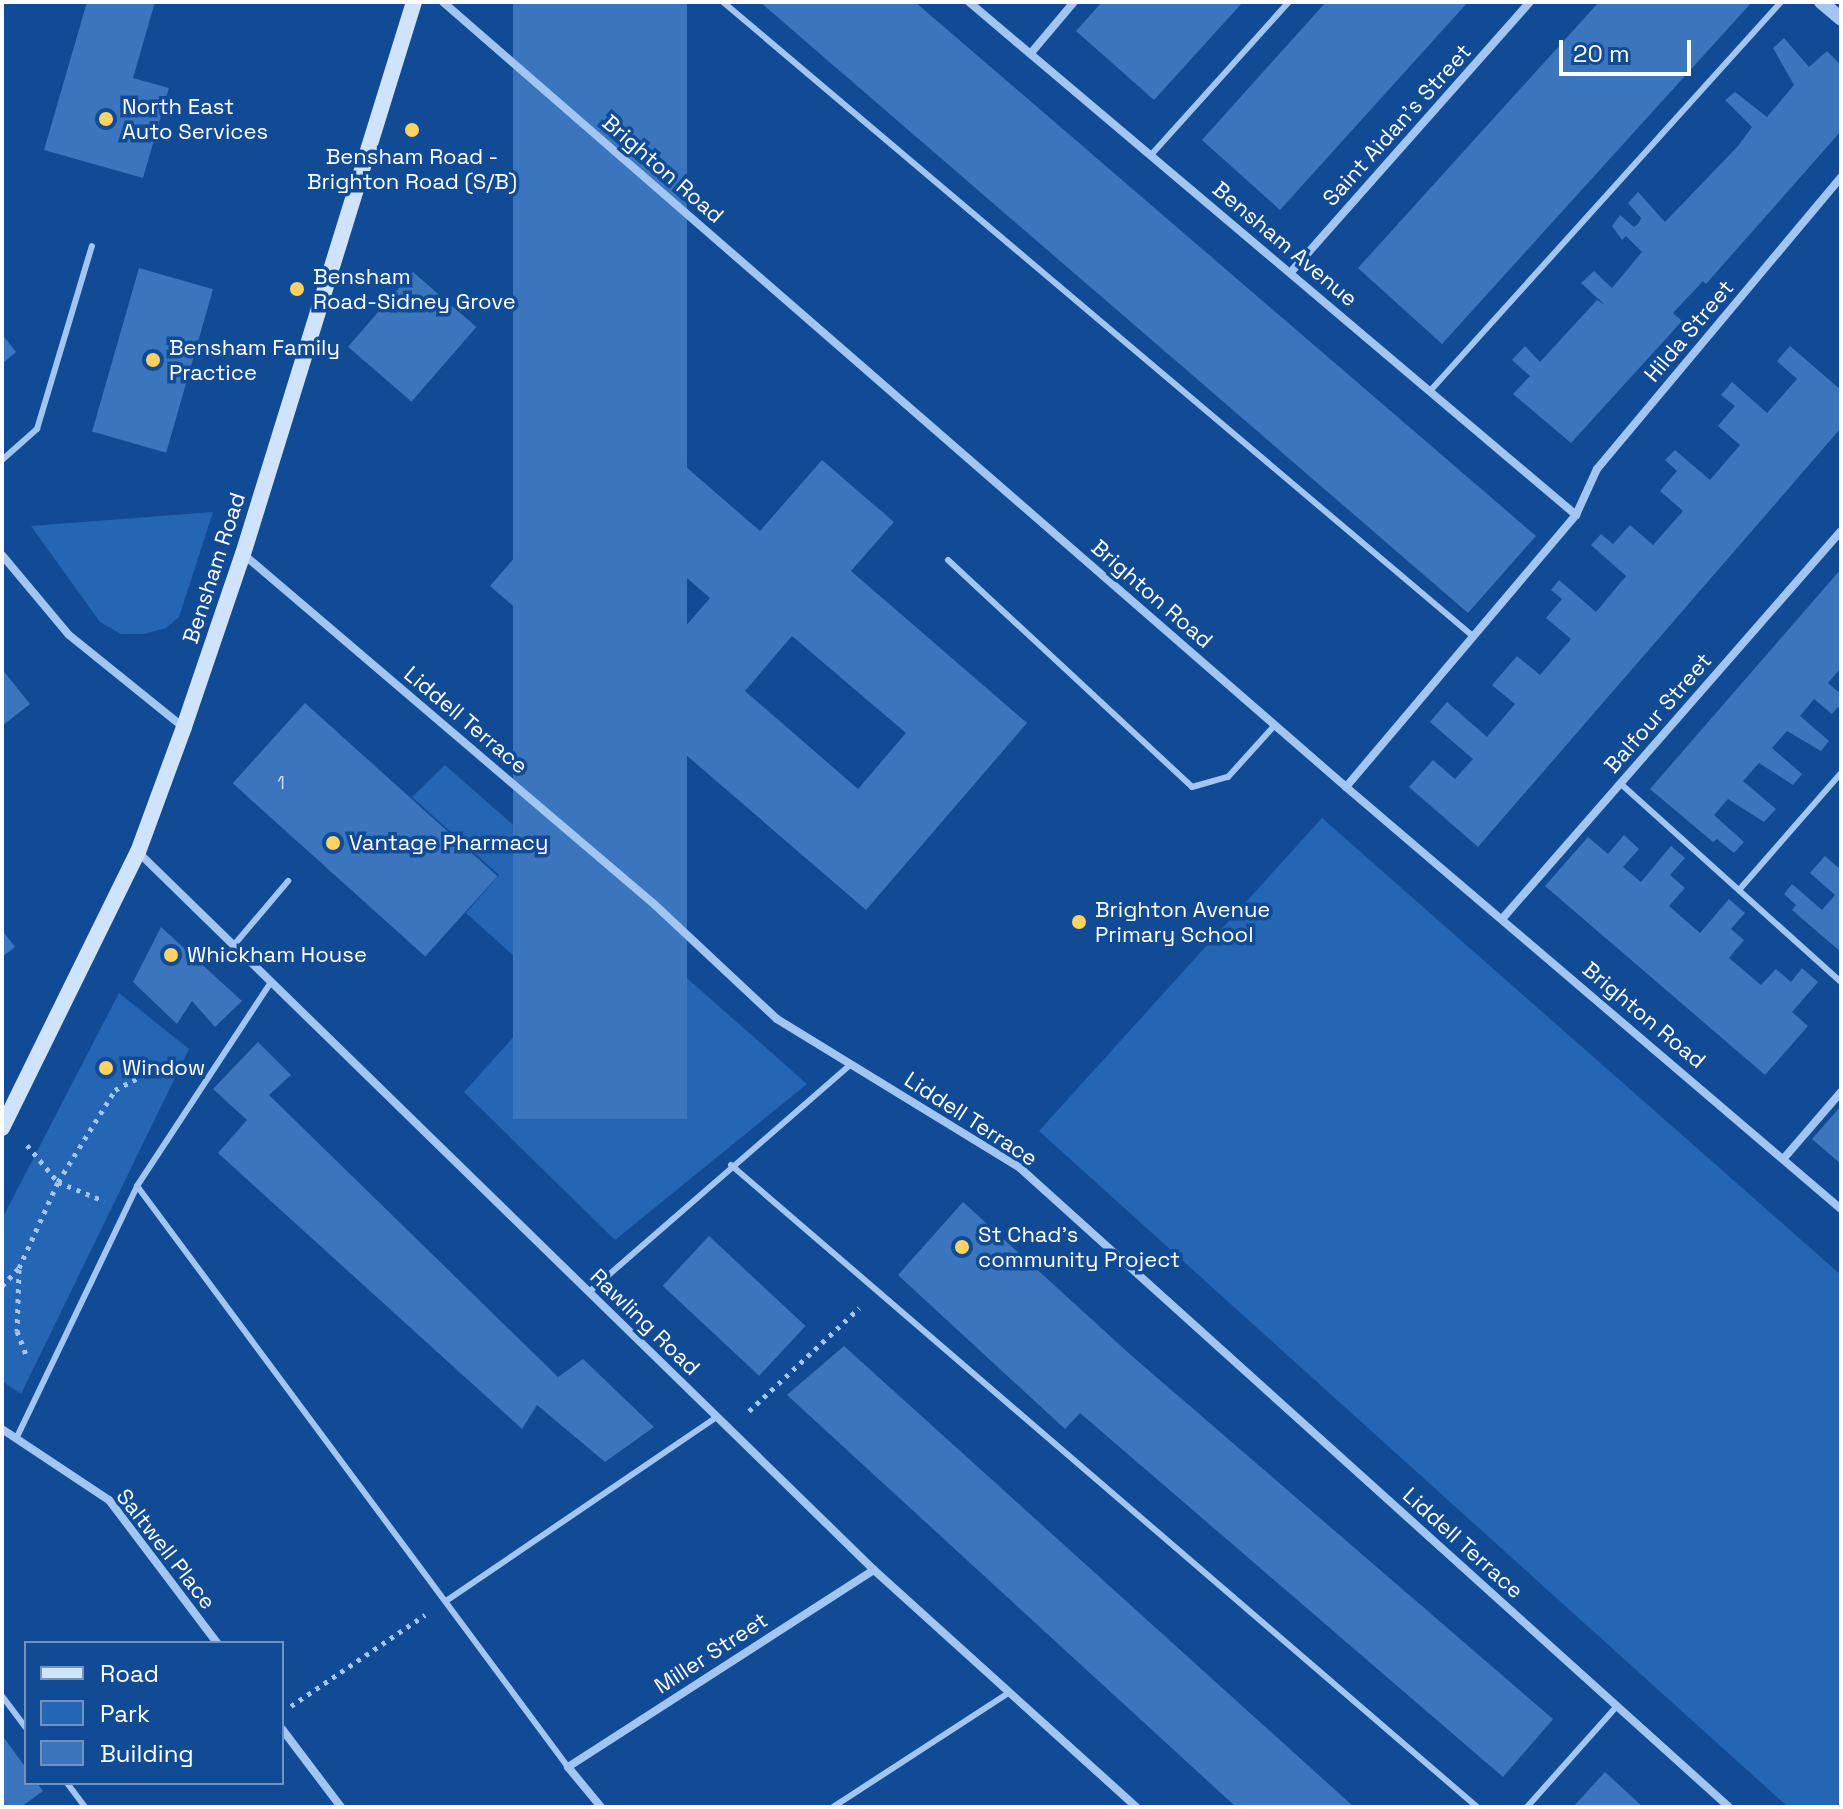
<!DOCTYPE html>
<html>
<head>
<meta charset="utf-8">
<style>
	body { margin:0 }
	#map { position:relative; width:1843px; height:1809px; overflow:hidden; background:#124b95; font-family:"Space Grotesk",sans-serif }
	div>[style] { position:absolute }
	.green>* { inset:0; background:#2465b4 }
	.building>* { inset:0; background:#3a75bd; transform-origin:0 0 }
	.path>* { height:5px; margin-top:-2.5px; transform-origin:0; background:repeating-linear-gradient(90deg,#a1c6f3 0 4px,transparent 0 10px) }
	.service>* { height:6px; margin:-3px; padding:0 3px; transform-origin:3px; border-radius:3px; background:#a1c6f3 }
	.minor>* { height:8px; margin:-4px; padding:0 4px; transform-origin:4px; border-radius:4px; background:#a1c6f3 }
	.tertiary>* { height:14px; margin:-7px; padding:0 7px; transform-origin:7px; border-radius:7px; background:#a1c6f3 }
	.secondary>* { height:16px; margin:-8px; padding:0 8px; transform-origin:8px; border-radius:8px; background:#d0e3fd }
	.dots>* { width:22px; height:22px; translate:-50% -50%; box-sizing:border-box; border:4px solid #124b95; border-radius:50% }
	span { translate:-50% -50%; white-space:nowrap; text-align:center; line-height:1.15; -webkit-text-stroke:7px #124b95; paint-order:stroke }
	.number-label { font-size:18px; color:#cedcee }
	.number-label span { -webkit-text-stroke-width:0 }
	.poi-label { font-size:22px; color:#fff }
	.left { translate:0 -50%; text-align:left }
	.street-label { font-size:22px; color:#fff }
	.frame { position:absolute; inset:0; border:4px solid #fff; pointer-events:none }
	.legend { position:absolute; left:24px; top:1641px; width:260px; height:144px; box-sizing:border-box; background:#124b95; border:2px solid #7193bf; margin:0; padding:10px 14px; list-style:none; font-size:24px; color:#fff }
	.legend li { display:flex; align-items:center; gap:16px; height:40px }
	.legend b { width:40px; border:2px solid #7193bf }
	.scale { position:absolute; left:1559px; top:40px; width:132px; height:36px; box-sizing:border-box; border:4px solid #fff; border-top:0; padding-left:10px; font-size:24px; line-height:28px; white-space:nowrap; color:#fff; -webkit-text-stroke:6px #124b95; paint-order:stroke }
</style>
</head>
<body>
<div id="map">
	<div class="green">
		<div style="clip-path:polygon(213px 512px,179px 617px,166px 628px,144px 634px,121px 634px,100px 622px,31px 526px)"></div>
		<div style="clip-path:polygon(445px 765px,807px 1084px,615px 1240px,464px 1092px,554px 992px,466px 913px,499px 875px,412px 797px)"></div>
		<div style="clip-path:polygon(1322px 818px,1841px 1275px,1841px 1807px,1788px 1807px,1039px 1131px)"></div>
		<div style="clip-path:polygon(119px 993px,189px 1049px,21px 1394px,2px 1381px,2px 1219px)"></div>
	</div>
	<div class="building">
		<div style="clip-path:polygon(87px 2px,155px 2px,133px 78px,169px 88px,143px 178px,44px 150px)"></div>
		<div style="left:513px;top:2px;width:174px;height:1117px"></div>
		<div style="clip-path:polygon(760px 2px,915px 2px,1536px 536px,1468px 613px)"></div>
		<div style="clip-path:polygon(1102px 2px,1243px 2px,1154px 100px,1076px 31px)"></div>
		<div style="clip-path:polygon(1326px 2px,1468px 2px,1280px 210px,1202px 140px)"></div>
		<div style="clip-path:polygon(1599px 2px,1752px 2px,1442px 344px,1358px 268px)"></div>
		<div style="clip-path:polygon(1784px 38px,1809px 67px,1827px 51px,1841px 65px,1841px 131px,1706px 284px,1703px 281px,1673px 313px,1682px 321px,1571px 443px,1513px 394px,1530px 376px,1512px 360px,1525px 346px,1540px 362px,1597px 300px,1605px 305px,1581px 283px,1594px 271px,1612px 288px,1642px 252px,1626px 236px,1622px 240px,1612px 226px,1620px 215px,1634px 227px,1639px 223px,1641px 218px,1628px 203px,1638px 192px,1665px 222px,1738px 146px,1752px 127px,1725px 100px,1735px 92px,1767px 117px,1794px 85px,1773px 48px)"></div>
		<div style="left:139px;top:268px;width:77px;height:170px;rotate:16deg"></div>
		<div style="left:413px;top:272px;width:84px;height:99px;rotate:41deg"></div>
		<div style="clip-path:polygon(2px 334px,16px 352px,2px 364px)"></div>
		<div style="clip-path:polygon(1790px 346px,1841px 390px,1841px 428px,1478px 847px,1409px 787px,1433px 760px,1455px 779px,1473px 759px,1430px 722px,1447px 702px,1487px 737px,1515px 704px,1492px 685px,1517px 656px,1540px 675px,1571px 639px,1546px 618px,1562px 599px,1551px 590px,1559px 580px,1596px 612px,1626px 576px,1591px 545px,1601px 534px,1613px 544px,1630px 525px,1653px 545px,1683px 511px,1660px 491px,1677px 471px,1665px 460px,1675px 450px,1710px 480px,1740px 445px,1718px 426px,1735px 406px,1721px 395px,1732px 382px,1767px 413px,1797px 379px,1777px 361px)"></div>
		<div style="clip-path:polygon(evenodd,633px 421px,760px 531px,822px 460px,894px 522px,851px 571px,1027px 723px,866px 910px,490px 586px,633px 421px,644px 541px,710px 598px,685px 627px,619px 570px,644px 541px,633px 421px,792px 636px,906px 733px,858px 789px,745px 691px,792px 636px)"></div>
		<div style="clip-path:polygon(1841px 569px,1841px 668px,1828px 683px,1841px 694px,1841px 710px,1838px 707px,1832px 714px,1814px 699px,1800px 716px,1829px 741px,1821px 751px,1787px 731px,1772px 748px,1802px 774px,1793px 785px,1759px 763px,1743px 781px,1776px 809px,1764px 822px,1728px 799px,1714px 815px,1744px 842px,1734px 853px,1717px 839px,1713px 842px,1650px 789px)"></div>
		<div style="clip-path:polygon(2px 669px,30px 704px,2px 726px)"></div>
		<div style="left:305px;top:703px;width:259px;height:108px;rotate:42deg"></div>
		<div style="clip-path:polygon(1624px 835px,1639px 849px,1623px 867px,1641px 882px,1671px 846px,1685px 858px,1670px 875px,1685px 888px,1669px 906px,1700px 933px,1729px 899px,1745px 913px,1731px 929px,1744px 940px,1729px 958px,1761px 985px,1776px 969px,1791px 982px,1802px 968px,1818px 982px,1792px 1012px,1808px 1026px,1765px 1075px,1545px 886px,1588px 837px,1608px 854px)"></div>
		<div style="clip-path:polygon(1825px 856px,1841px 870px,1841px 952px,1792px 910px,1796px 905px,1784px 894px,1792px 884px,1822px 910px,1835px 895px,1810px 873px)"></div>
		<div style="clip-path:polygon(161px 927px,242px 1001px,215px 1027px,192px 1001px,177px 1024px,133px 982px)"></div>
		<div style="clip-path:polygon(2px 930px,15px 947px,2px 957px)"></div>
		<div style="clip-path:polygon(258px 1042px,291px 1075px,269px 1095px,558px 1377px,583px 1359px,654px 1427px,605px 1462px,537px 1405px,522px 1429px,218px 1153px,247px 1120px,213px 1089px)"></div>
		<div style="clip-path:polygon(1841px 1106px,1841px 1164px,1812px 1139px)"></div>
		<div style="clip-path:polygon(963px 1202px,1133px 1357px,1553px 1719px,1503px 1777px,1080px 1413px,1065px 1429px,898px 1275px)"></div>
		<div style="left:709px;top:1236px;width:132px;height:68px;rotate:43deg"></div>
		<div style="clip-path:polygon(844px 1346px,1354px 1807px,1236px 1807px,787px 1395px)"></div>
		<div style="clip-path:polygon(2px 1735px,26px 1768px,26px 1783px,37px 1783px,43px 1791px,21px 1807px,2px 1807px)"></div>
		<div style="clip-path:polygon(1605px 1772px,1643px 1807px,1573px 1807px)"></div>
	</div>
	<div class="path">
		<div style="left:27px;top:1145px;width:48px;rotate:50deg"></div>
		<div style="left:58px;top:1182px;width:50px;rotate:22.4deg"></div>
		<div style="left:19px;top:1269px;width:62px;rotate:91.8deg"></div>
		<div style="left:17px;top:1331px;width:28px;rotate:69deg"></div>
		<div style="left:2px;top:1286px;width:25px;rotate:-47deg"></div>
		<div style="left:19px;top:1268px;width:94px;rotate:-65.6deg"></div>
		<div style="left:58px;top:1182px;width:108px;rotate:-58.2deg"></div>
		<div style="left:115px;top:1090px;width:50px;rotate:-27.6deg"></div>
		<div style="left:749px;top:1411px;width:151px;rotate:-43.1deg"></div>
		<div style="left:291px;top:1706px;width:162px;rotate:-34.2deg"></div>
	</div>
	<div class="service">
		<div style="left:723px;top:2px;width:983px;rotate:40.22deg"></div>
		<div style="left:1151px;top:155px;width:206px;rotate:-48deg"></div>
		<div style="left:1430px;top:391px;width:524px;rotate:-47.94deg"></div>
		<div style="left:2px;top:460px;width:47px;rotate:-41.5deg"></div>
		<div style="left:37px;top:429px;width:191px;rotate:-73.3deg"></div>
		<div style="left:948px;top:560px;width:333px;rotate:42.9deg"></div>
		<div style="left:1192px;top:787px;width:37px;rotate:-16deg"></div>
		<div style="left:1228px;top:777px;width:70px;rotate:-47.9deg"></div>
		<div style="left:1621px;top:784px;width:296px;rotate:42deg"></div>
		<div style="left:1739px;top:890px;width:155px;rotate:-48.9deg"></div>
		<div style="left:234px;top:945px;width:84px;rotate:-49.8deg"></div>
		<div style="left:731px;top:1165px;width:984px;rotate:40.71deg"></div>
		<div style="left:137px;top:1186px;width:723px;rotate:53.43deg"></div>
		<div style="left:589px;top:1292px;width:347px;rotate:-41deg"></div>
		<div style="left:16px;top:1439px;width:280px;rotate:-64.4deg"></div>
		<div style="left:137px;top:1186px;width:244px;rotate:-56.7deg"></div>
		<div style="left:446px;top:1601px;width:328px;rotate:-34.2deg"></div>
		<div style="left:2px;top:1696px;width:40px;rotate:53deg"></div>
		<div style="left:67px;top:1783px;width:30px;rotate:53deg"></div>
		<div style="left:833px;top:1807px;width:211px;rotate:-33deg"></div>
		<div style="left:1527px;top:1807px;width:135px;rotate:-48.3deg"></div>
	</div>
	<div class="minor">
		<div style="left:443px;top:2px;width:1197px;rotate:41deg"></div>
		<div style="left:1346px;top:787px;width:650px;rotate:40.45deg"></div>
		<div style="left:969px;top:2px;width:795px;rotate:40.2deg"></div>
		<div style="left:1031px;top:53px;width:67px;rotate:-49.9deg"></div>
		<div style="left:1291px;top:272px;width:361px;rotate:-48.5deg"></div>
		<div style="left:243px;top:554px;width:540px;rotate:40.42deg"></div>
		<div style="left:654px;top:904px;width:168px;rotate:43.1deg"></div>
		<div style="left:777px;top:1019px;width:285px;rotate:31.5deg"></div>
		<div style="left:1020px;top:1168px;width:954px;rotate:42.03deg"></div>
		<div style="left:2px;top:555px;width:104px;rotate:50.1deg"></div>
		<div style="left:69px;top:635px;width:146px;rotate:38.9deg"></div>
		<div style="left:1346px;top:787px;width:356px;rotate:-49.8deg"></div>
		<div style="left:1576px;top:515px;width:51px;rotate:-65.5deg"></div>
		<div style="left:1597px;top:469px;width:381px;rotate:-50.1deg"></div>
		<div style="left:138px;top:852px;width:1028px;rotate:44.29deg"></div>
		<div style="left:874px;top:1570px;width:353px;rotate:42.1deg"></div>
		<div style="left:1502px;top:919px;width:515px;rotate:-48.86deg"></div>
		<div style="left:1785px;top:1157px;width:86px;rotate:-49.3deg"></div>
		<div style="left:2px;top:1429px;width:128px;rotate:33.6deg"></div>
		<div style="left:109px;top:1500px;width:179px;rotate:52.9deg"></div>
		<div style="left:282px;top:1729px;width:98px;rotate:52.9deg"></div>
		<div style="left:601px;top:1807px;width:52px;rotate:-129.5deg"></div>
		<div style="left:568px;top:1767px;width:364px;rotate:-32.8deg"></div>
	</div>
	<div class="tertiary">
		<div style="left:1821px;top:2px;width:26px;rotate:40deg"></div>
	</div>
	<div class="secondary">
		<div style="left:2px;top:1128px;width:308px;rotate:-63.8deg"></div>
		<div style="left:138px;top:852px;width:133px;rotate:-69.8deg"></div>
		<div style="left:184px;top:727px;width:183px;rotate:-71.2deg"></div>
		<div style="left:243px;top:554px;width:578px;rotate:-72.79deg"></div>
	</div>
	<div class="dots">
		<div style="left:106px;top:119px;background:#ffd263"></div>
		<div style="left:412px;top:130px;background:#ffd263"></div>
		<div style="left:297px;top:289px;background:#ffd263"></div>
		<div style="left:153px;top:360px;background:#ffd263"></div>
		<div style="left:333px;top:843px;background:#ffd263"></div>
		<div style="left:1079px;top:922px;background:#ffd263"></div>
		<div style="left:171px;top:955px;background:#ffd263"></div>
		<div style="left:106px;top:1068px;background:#ffd263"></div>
		<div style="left:962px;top:1247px;background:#ffd263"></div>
	</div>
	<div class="number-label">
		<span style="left:281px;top:783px">1</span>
	</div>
	<div class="poi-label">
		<span class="left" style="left:122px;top:119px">North East<br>Auto Services</span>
		<span style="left:412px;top:169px">Bensham Road -<br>Brighton Road (S/B)</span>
		<span class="left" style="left:313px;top:289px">Bensham<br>Road-Sidney Grove</span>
		<span class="left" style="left:169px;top:360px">Bensham Family<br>Practice</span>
		<span class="left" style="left:349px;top:843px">Vantage Pharmacy</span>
		<span class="left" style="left:1095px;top:922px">Brighton Avenue<br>Primary School</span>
		<span class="left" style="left:187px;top:955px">Whickham House</span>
		<span class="left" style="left:122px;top:1068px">Window</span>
		<span class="left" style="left:978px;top:1247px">St Chad's<br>community Project</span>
	</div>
	<div class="street-label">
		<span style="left:1397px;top:125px;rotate:-48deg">Saint Aidan's Street</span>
		<span style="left:663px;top:169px;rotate:41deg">Brighton Road</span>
		<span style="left:1285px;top:244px;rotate:40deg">Bensham Avenue</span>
		<span style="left:1689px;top:331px;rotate:-50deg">Hilda Street</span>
		<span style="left:214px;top:568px;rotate:-72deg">Bensham Road</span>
		<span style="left:1152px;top:594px;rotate:41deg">Brighton Road</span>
		<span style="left:1658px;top:713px;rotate:-49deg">Balfour Street</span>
		<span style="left:466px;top:720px;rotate:40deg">Liddell Terrace</span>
		<span style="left:1644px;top:1015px;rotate:40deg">Brighton Road</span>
		<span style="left:971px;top:1119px;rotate:33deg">Liddell Terrace</span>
		<span style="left:645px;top:1322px;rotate:44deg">Rawling Road</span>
		<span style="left:1463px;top:1543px;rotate:42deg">Liddell Terrace</span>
		<span style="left:166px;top:1549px;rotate:52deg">Saltwell Place</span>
		<span style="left:711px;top:1653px;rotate:-33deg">Miller Street</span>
	</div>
	<div class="frame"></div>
	<ul class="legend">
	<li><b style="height:10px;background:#d0e3fd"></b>Road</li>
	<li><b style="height:22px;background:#2465b4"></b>Park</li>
	<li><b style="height:22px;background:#3a75bd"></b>Building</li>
	</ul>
	<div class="scale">20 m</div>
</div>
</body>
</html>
